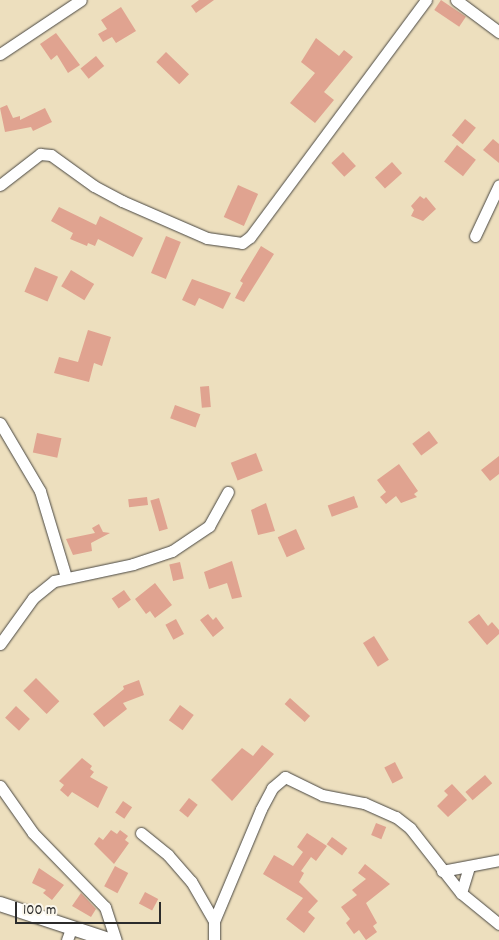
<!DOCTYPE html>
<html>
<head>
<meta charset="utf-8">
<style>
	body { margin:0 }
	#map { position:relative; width:499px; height:940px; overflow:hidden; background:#eddfbe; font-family:Dekko,sans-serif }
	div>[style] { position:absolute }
	.building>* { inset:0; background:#e0a390; transform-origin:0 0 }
	.roads { filter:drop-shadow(0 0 1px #484641) drop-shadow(0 0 1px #484641) }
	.minor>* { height:11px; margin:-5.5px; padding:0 5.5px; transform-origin:5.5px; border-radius:5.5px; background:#fff }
	.tertiary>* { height:14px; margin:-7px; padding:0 7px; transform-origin:7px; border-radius:7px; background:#fff }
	span { translate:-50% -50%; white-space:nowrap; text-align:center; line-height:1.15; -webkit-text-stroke:4.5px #fbf7ec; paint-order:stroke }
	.scale { position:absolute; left:15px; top:902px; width:146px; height:22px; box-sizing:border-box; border:2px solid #2b2b2b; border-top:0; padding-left:6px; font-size:15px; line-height:18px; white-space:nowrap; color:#2b2b2b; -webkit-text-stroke:4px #fbf7ec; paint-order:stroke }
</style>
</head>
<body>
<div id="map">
	<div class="building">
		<div style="clip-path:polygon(199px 0,214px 0,196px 13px,191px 6px)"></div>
		<div style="left:441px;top:0;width:30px;height:12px;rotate:34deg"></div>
		<div style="clip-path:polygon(121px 7px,136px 31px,116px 43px,112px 37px,103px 42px,98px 34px,107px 29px,101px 20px)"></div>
		<div style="clip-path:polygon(56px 33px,80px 65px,68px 73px,57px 55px,51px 60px,40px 44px)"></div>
		<div style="clip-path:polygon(316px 38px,339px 56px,344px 50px,353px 57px,324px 92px,334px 100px,315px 123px,290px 103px,315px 73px,301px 62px)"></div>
		<div style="left:166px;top:52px;width:32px;height:14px;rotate:44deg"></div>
		<div style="left:96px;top:56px;width:13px;height:20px;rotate:51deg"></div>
		<div style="clip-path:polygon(7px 105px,13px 118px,20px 116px,20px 120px,45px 108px,52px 122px,33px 131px,31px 127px,5px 132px,0 108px)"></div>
		<div style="left:465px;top:119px;width:14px;height:21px;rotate:39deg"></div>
		<div style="clip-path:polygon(493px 139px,499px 144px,499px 163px,483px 150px)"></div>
		<div style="left:457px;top:145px;width:24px;height:21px;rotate:38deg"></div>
		<div style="left:343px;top:152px;width:19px;height:16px;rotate:47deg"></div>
		<div style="left:392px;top:162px;width:15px;height:23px;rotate:48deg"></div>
		<div style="left:238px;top:185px;width:22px;height:35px;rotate:24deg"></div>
		<div style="clip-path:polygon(420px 196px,424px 199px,426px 197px,436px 209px,423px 221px,411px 216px,414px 210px,411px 206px)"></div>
		<div style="clip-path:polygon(59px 207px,96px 225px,100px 216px,143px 238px,133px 257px,98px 239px,95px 246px,88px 243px,87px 246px,70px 239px,73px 233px,51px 221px)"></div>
		<div style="left:166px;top:236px;width:16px;height:40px;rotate:22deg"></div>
		<div style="clip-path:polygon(261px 246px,274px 254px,244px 302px,235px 298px,243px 283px,240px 281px)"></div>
		<div style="left:35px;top:267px;width:25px;height:27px;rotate:23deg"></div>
		<div style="left:71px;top:270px;width:27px;height:19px;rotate:31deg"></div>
		<div style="clip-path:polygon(192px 279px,231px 293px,223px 309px,199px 298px,195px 306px,182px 300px)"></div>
		<div style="clip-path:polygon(88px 330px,111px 337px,102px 366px,94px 363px,89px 382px,54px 373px,59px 357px,78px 362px)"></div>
		<div style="left:209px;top:386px;width:21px;height:9px;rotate:85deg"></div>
		<div style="left:175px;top:405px;width:27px;height:14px;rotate:20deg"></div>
		<div style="left:429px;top:431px;width:15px;height:21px;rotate:53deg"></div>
		<div style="left:37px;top:433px;width:25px;height:20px;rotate:12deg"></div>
		<div style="left:256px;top:453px;width:19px;height:27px;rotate:69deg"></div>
		<div style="clip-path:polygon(499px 456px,499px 474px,490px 481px,481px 470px)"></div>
		<div style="clip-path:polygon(399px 464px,418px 491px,414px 494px,417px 497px,401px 503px,396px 496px,386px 504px,380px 497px,386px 492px,377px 480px)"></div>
		<div style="left:354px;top:496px;width:12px;height:28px;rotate:70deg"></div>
		<div style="left:147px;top:497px;width:8px;height:19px;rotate:83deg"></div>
		<div style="left:159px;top:498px;width:32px;height:9px;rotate:74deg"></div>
		<div style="clip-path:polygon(266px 503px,275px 531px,258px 535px,251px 510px)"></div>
		<div style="clip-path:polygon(99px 524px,103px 532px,110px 533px,91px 543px,92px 551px,73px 555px,66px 539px,95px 533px,92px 528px)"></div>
		<div style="left:296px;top:529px;width:22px;height:20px;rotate:66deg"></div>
		<div style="clip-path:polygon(232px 561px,242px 597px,232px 599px,227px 583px,209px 589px,204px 572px)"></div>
		<div style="left:180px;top:562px;width:17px;height:11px;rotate:77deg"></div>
		<div style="clip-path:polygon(155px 583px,172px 605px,155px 618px,150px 611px,146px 614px,135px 599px)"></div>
		<div style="left:124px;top:590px;width:12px;height:15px;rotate:55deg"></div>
		<div style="clip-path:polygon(208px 614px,213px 620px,216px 617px,224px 628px,213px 637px,200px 620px)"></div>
		<div style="clip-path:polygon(479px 614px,488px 626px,492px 622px,499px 630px,499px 634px,487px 645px,468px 622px)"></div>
		<div style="left:176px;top:619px;width:17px;height:12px;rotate:62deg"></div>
		<div style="left:374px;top:636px;width:28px;height:13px;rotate:58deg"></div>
		<div style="left:36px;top:678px;width:33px;height:18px;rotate:45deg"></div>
		<div style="clip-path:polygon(139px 680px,144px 695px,123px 703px,127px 709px,104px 727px,93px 714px,124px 689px,123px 686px)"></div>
		<div style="left:290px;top:698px;width:27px;height:8px;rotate:42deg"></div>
		<div style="left:180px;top:705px;width:17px;height:19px;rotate:36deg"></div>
		<div style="left:16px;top:706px;width:19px;height:16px;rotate:43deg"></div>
		<div style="clip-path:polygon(262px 745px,274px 754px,232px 801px,211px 780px,242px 748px,253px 756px)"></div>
		<div style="clip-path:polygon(82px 758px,92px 766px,90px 769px,94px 772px,90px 777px,108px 787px,98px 808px,72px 792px,68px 797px,60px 790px,64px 785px,59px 781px)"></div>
		<div style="left:395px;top:762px;width:18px;height:12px;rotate:63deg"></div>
		<div style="left:485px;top:775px;width:11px;height:26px;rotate:49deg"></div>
		<div style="clip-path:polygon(452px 784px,467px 800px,448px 817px,437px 806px,448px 795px,444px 791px)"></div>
		<div style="left:189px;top:798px;width:11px;height:16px;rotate:38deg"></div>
		<div style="left:123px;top:801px;width:11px;height:14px;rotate:34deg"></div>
		<div style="left:376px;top:823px;width:11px;height:13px;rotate:22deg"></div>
		<div style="clip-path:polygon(111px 830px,117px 834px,120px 830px,128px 836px,125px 840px,129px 843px,114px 864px,94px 844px,99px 837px,103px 840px)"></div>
		<div style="clip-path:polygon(307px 833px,327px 846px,316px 861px,311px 857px,301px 871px,304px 873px,299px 882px,318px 901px,308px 912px,315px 918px,304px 933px,286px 919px,303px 898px,263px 874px,274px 855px,293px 866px,303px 852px,297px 847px)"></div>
		<div style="left:332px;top:837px;width:19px;height:9px;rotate:36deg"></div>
		<div style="clip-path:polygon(365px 864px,390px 884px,366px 903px,377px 923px,373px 926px,377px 932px,366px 940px,359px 930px,354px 934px,346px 923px,350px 919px,341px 907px,357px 895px,352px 890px,366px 879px,358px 873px)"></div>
		<div style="left:115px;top:866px;width:15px;height:23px;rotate:28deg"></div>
		<div style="clip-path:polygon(39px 868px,64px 885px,52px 900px,43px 893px,46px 890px,32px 883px)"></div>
		<div style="left:145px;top:892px;width:15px;height:13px;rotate:28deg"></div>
		<div style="clip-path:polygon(81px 893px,96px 909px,91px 917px,72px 906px)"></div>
	</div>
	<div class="roads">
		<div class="minor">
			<div style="left:456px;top:0;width:54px;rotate:36.7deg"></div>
			<div style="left:0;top:54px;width:97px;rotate:-33.7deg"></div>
			<div style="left:0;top:185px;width:51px;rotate:-37.8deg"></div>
			<div style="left:40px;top:154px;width:11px;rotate:5deg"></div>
			<div style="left:51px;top:155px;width:53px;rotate:35.8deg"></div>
			<div style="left:94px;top:186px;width:32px;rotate:28deg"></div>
			<div style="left:122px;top:201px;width:93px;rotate:23.5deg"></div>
			<div style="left:207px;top:238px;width:35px;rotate:8deg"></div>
			<div style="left:242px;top:243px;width:10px;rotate:-37deg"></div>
			<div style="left:250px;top:237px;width:295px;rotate:-53.4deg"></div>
			<div style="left:475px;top:236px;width:56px;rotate:-64.8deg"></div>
			<div style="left:0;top:423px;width:79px;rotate:59.5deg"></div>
			<div style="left:40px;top:491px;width:90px;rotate:73.2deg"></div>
			<div style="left:0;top:644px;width:57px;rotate:-54.3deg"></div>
			<div style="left:33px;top:598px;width:27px;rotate:-39deg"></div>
			<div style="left:54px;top:581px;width:81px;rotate:-12.1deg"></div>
			<div style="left:133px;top:564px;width:41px;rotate:-18.4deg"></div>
			<div style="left:172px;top:551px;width:45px;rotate:-34deg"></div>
			<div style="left:209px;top:526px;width:39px;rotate:-61deg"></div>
			<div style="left:0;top:786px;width:57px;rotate:54.9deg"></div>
			<div style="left:33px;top:833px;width:103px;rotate:45.8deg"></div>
			<div style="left:105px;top:907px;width:35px;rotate:72deg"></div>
			<div style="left:141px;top:833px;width:35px;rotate:39deg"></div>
			<div style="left:168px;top:855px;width:35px;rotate:49deg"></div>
			<div style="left:191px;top:881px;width:46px;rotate:60.1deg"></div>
			<div style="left:442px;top:871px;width:58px;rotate:-10.9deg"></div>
			<div style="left:461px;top:893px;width:27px;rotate:-73deg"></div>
			<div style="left:67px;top:940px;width:12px;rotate:-70deg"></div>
			<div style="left:214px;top:940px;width:19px;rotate:-90deg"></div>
			<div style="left:214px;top:921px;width:121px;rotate:-67.2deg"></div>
			<div style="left:261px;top:809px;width:24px;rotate:-62deg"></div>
			<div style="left:272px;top:788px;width:17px;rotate:-40deg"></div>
			<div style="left:285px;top:777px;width:41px;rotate:25.9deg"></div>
			<div style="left:322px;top:795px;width:43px;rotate:10.8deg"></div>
			<div style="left:364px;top:803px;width:35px;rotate:24deg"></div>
			<div style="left:396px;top:817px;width:18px;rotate:38deg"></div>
			<div style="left:410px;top:828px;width:83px;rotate:51.9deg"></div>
			<div style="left:461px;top:893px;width:49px;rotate:39.2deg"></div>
		</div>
		<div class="tertiary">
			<div style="left:0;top:904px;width:115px;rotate:18.3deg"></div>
		</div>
	</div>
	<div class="scale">100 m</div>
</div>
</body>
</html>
